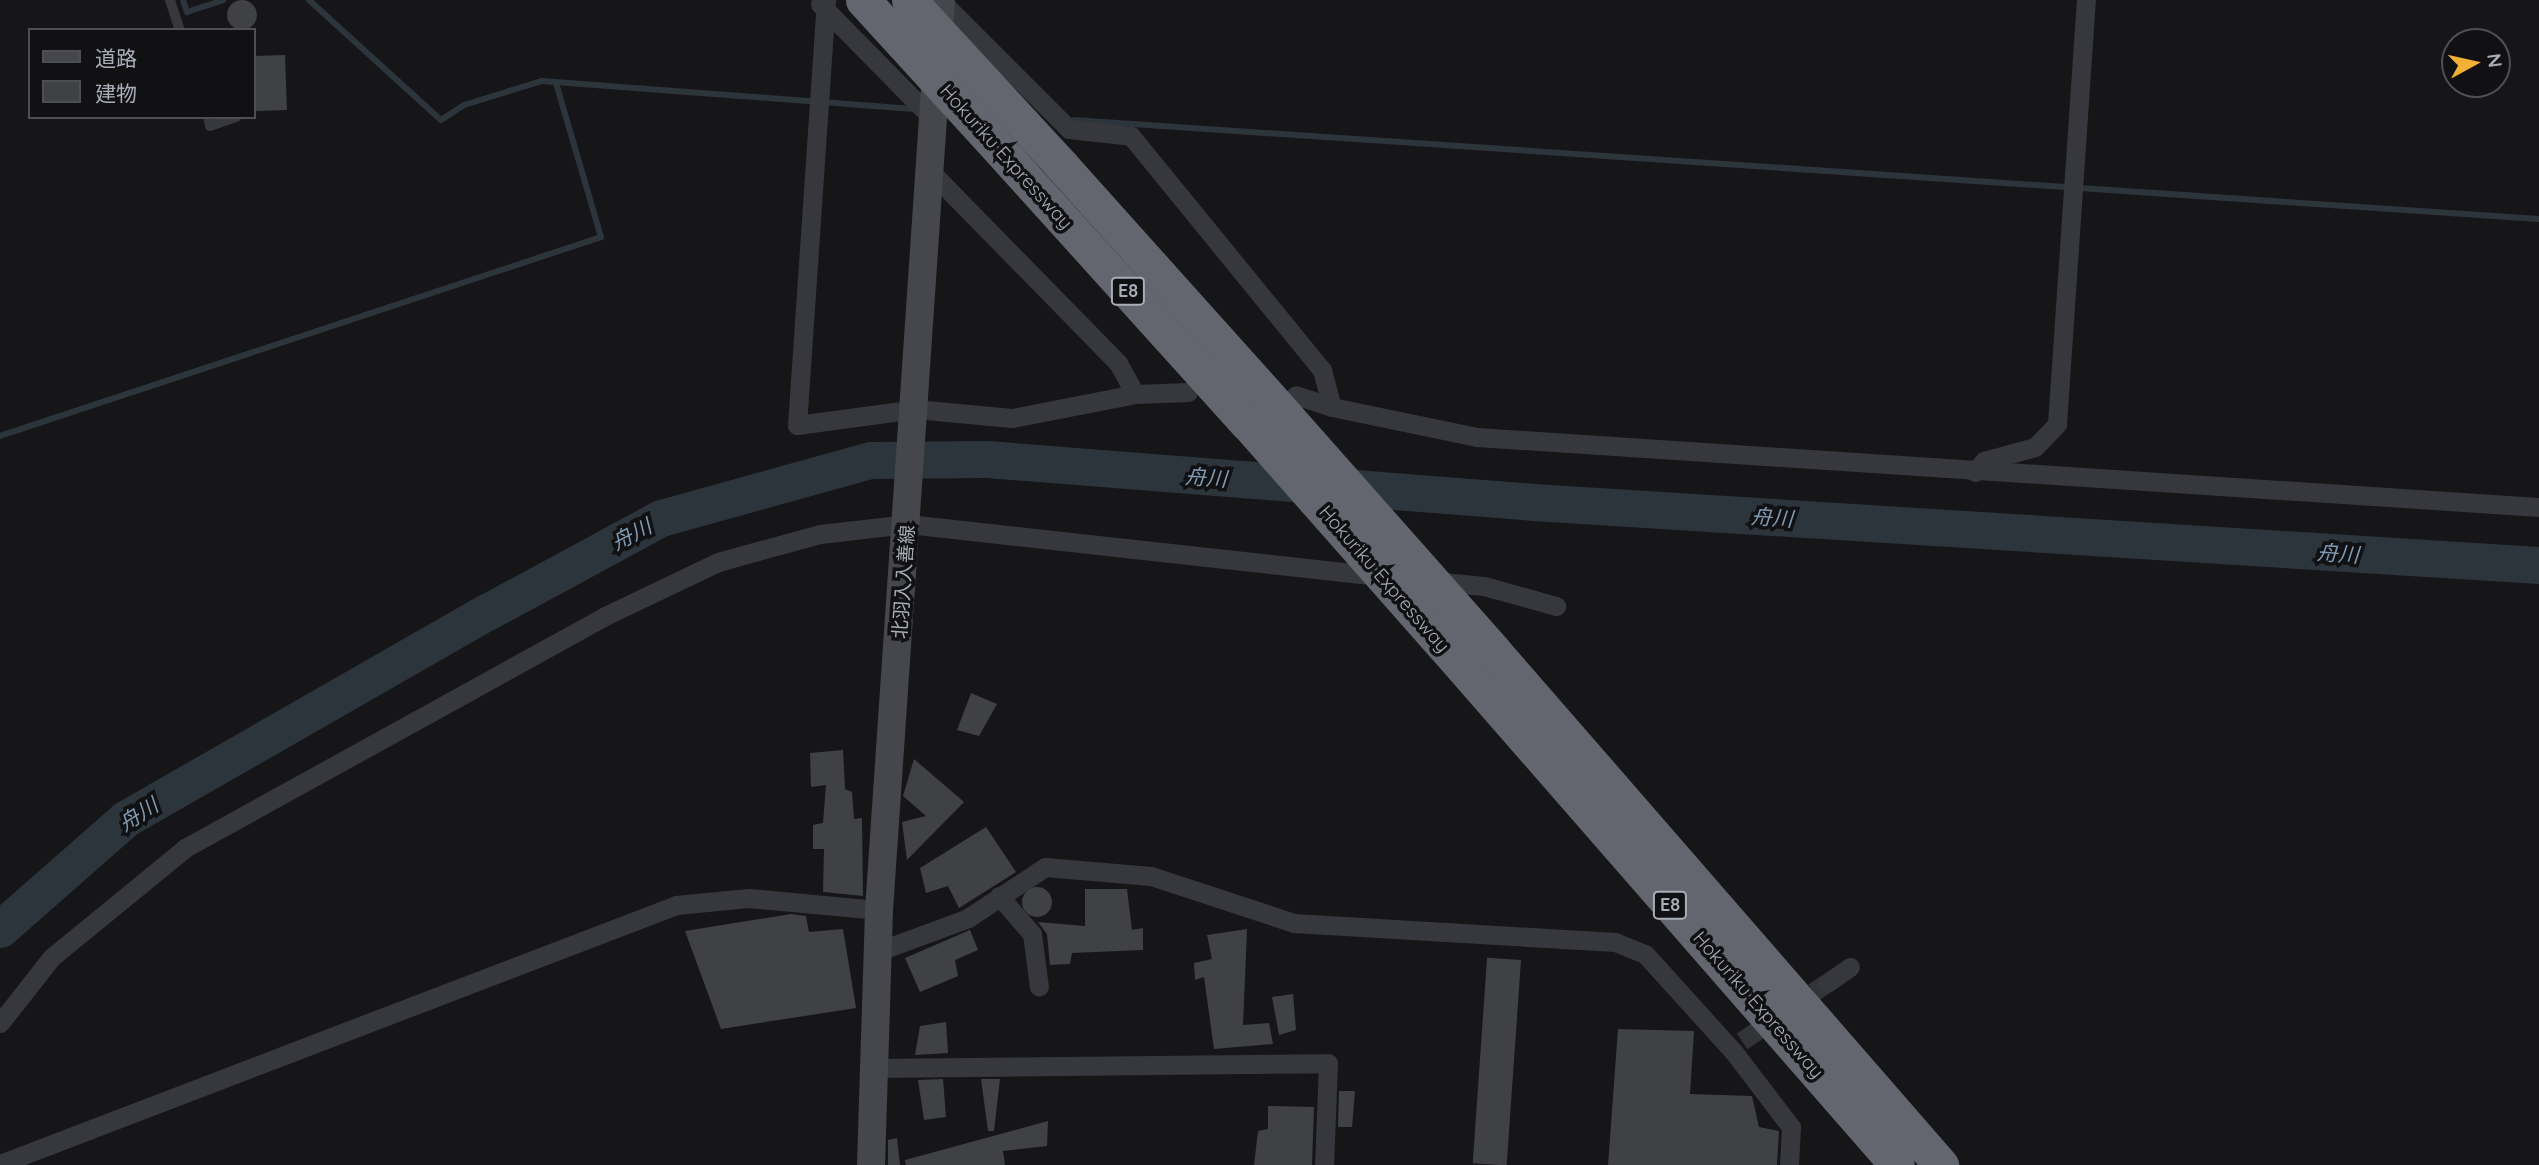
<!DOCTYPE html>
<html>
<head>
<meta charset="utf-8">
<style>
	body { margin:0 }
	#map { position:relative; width:2539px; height:1165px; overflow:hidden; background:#161618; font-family:Quicksand,"Noto Sans JP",sans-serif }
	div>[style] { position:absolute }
	.stream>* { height:6px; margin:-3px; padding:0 3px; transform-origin:3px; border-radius:3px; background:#2c353c }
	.river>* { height:37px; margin:-18.5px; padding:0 18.5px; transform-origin:18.5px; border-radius:18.5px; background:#2c353c }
	.building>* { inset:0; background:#404145; transform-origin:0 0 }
	.round { border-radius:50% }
	.street-tunnel>* { height:19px; margin-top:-9.5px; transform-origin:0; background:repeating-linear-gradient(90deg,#333438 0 19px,transparent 0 29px) }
	.lane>* { height:10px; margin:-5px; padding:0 5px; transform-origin:5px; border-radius:5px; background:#37383d }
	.street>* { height:19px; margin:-9.5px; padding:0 9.5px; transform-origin:9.5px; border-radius:9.5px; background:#37383d }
	.secondary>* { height:28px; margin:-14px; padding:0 14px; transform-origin:14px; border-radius:14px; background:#45474d }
	.highway>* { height:35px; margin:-17.5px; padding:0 17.5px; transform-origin:17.5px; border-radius:17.5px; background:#63666e }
	.highway-bridge>* { height:35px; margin:-17.5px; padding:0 17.5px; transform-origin:17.5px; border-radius:17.5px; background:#63666e }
	span { translate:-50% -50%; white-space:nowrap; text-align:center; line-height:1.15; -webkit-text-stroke:7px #111113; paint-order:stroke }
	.shield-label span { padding:2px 5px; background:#111113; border:2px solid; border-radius:5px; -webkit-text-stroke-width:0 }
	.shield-label { font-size:18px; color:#a8adb8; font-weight:700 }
	.street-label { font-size:19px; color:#a8adb8 }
	.water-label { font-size:21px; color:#7f9bb3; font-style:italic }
	.legend { position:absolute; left:28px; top:28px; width:228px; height:91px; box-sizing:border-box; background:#111113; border:2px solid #4d4f55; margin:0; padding:9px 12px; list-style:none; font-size:21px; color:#a8adb8 }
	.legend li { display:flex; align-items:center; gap:14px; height:35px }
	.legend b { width:35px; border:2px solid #4d4f55 }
	.north { position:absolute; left:2441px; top:28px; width:70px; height:70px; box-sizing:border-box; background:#111113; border:2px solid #4d4f55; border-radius:50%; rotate:82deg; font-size:19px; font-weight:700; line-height:28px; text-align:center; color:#a8adb8 }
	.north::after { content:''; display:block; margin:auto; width:24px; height:32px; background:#f2b134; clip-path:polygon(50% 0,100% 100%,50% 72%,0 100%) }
</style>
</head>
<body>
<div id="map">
	<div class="stream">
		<div style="left:183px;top:0;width:13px;rotate:72deg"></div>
		<div style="left:187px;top:12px;width:38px;rotate:-18deg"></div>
		<div style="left:309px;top:0;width:178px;rotate:42.3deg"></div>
		<div style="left:441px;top:120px;width:27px;rotate:-33deg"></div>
		<div style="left:464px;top:105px;width:82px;rotate:-17.1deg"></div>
		<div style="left:542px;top:81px;width:376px;rotate:4.3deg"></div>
		<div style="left:1074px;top:120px;width:1468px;rotate:3.87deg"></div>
		<div style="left:0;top:436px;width:633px;rotate:-18.32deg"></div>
		<div style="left:601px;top:237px;width:160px;rotate:-106.3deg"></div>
	</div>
	<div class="river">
		<div style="left:0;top:929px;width:167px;rotate:-41.3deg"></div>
		<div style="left:125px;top:819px;width:417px;rotate:-29.8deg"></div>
		<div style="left:487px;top:612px;width:198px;rotate:-28.4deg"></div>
		<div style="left:661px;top:518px;width:217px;rotate:-15.5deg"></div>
		<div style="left:870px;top:460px;width:117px;rotate:-0.5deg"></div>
		<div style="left:987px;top:459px;width:549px;rotate:4.49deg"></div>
		<div style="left:1534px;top:502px;width:1007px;rotate:3.59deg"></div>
	</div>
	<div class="building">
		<div class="round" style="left:227px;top:0;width:30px;height:30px"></div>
		<div style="left:285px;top:55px;width:55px;height:31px;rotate:88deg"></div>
		<div style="clip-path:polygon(971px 693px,997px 704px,979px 736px,957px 730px)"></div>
		<div style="clip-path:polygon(843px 750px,845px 789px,852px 792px,854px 819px,862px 818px,863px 896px,823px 892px,824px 849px,813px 849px,813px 825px,823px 823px,826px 785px,811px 787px,810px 753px)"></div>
		<div style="clip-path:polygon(914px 759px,964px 802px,907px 860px,902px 822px,926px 816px,903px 796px)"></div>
		<div style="clip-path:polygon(986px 827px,1016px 872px,959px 908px,948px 886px,926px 893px,920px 868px)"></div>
		<div class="round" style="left:1022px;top:887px;width:30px;height:30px"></div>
		<div style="clip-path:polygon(1085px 889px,1127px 889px,1132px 930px,1143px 928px,1143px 950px,1072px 953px,1070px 964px,1050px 965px,1047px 934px,1038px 922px,1085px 926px)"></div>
		<div style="clip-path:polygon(791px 914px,806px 916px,809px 932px,843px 929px,856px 1008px,721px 1029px,685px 931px)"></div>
		<div style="clip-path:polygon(1247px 929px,1243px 1025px,1269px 1023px,1273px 1044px,1214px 1049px,1204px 977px,1195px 980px,1194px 963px,1212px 959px,1207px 935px)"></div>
		<div style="clip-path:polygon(970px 930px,978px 950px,955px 960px,958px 976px,920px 992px,905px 958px)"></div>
		<div style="left:1521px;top:960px;width:206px;height:34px;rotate:94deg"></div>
		<div style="clip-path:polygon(1293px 994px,1296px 1030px,1279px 1035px,1272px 997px)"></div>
		<div style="clip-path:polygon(946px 1022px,948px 1053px,915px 1055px,920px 1026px)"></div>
		<div style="clip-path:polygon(1618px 1029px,1694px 1031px,1690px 1094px,1752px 1096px,1759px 1127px,1779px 1131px,1777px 1165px,1608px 1165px)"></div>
		<div style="clip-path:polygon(943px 1079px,946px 1117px,924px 1120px,918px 1080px)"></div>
		<div style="clip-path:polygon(981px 1079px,1000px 1079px,994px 1131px,988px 1131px)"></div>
		<div style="clip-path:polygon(1339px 1091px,1355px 1091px,1352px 1127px,1338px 1127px)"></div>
		<div style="clip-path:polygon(1268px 1106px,1314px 1107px,1312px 1165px,1254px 1165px,1258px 1131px,1268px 1129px)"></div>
		<div style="clip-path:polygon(1048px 1121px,1047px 1146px,1003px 1151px,1005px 1165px,906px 1165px,905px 1160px)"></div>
		<div style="clip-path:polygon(897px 1138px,900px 1165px,888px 1165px,888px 1140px)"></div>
	</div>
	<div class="street-tunnel">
		<div style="left:1742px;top:1041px;width:103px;rotate:-34.3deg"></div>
	</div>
	<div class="lane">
		<div style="left:170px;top:0;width:32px;rotate:72deg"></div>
		<div style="left:208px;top:117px;width:9px;rotate:77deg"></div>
		<div style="left:210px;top:126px;width:28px;rotate:-19deg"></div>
	</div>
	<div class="street">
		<div style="left:826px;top:0;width:426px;rotate:93.9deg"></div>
		<div style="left:797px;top:425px;width:119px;rotate:-7.7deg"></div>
		<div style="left:915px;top:409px;width:97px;rotate:5.3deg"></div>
		<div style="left:1012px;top:418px;width:125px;rotate:-11deg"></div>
		<div style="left:1135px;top:394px;width:53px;rotate:-2.2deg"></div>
		<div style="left:941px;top:1px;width:181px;rotate:45deg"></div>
		<div style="left:1069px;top:129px;width:62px;rotate:6.4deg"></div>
		<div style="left:1131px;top:136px;width:302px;rotate:50.8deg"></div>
		<div style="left:1322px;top:370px;width:38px;rotate:75deg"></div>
		<div style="left:1332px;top:407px;width:38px;rotate:-162deg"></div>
		<div style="left:820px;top:4px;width:164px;rotate:45.5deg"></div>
		<div style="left:931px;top:172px;width:267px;rotate:45.6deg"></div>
		<div style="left:1118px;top:363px;width:35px;rotate:61deg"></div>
		<div style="left:1332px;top:407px;width:148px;rotate:11.7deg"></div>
		<div style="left:1477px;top:437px;width:1064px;rotate:3.77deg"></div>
		<div style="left:1975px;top:472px;width:14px;rotate:-51deg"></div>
		<div style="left:1984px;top:461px;width:53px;rotate:-15.4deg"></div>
		<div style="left:2035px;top:447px;width:32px;rotate:-46deg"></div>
		<div style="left:2057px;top:424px;width:425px;rotate:-86.1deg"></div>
		<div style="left:1432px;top:581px;width:52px;rotate:5.5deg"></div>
		<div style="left:1484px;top:586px;width:75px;rotate:15.5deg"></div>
		<div style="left:999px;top:896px;width:50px;rotate:49deg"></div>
		<div style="left:1032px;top:934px;width:53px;rotate:82.5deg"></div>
		<div style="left:879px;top:951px;width:95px;rotate:-20.3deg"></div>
		<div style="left:968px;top:918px;width:92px;rotate:-33.5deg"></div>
		<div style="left:1045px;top:867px;width:106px;rotate:4.9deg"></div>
		<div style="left:1151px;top:876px;width:151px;rotate:18.2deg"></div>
		<div style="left:1294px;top:923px;width:322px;rotate:3.4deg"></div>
		<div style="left:1615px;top:942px;width:32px;rotate:22deg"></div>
		<div style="left:1645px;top:954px;width:131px;rotate:47.8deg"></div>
		<div style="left:1733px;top:1051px;width:96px;rotate:52.7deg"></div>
		<div style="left:1791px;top:1127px;width:38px;rotate:93deg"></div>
		<div style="left:1827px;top:983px;width:28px;rotate:-35deg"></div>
		<div style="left:0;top:1023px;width:84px;rotate:-51.8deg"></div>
		<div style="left:52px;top:957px;width:172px;rotate:-39.3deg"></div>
		<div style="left:185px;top:848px;width:480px;rotate:-28.9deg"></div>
		<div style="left:605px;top:616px;width:125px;rotate:-25.5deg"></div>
		<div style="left:718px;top:562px;width:106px;rotate:-15.4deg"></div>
		<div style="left:820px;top:534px;width:89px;rotate:-6.5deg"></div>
		<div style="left:908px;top:524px;width:476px;rotate:6.3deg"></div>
		<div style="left:872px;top:1068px;width:456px;rotate:-0.6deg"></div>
		<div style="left:1328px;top:1063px;width:102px;rotate:92.2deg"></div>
		<div style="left:0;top:1164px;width:724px;rotate:-20.96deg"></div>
		<div style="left:676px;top:905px;width:73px;rotate:-5.5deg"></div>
		<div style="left:749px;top:898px;width:131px;rotate:5.3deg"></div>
	</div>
	<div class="secondary">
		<div style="left:871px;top:1165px;width:255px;rotate:-88.2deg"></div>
		<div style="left:879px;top:910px;width:912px;rotate:-86.1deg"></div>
	</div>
	<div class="highway">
		<div style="left:1009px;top:160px;width:355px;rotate:47.9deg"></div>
		<div style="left:1062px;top:166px;width:337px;rotate:48.1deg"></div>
		<div style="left:1443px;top:645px;width:690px;rotate:48.88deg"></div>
		<div style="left:1493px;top:650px;width:683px;rotate:48.98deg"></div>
	</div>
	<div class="highway-bridge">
		<div style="left:863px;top:0;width:217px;rotate:47.6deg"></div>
		<div style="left:909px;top:0;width:226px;rotate:47.3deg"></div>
		<div style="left:1287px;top:417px;width:311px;rotate:48.5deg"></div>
		<div style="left:1247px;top:423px;width:296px;rotate:48.6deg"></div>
	</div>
	<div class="shield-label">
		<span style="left:1128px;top:291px">E8</span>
		<span style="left:1670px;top:905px">E8</span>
	</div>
	<div class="street-label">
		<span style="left:1006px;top:157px;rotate:48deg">Hokuriku Expressway</span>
		<span style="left:1384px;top:579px;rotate:49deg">Hokuriku Expressway</span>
		<span style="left:904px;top:582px;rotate:-86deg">北羽入入善線</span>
		<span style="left:1758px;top:1005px;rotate:49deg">Hokuriku Expressway</span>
	</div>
	<div class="water-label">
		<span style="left:1206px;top:477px;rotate:4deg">舟川</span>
		<span style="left:1772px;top:517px;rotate:4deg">舟川</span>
		<span style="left:631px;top:534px;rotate:-28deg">舟川</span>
		<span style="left:2338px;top:553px;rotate:4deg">舟川</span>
		<span style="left:138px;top:814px;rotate:-33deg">舟川</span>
	</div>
	<ul class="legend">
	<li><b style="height:9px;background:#45474d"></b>道路</li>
	<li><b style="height:19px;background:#404145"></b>建物</li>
	</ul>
	<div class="north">N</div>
</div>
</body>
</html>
